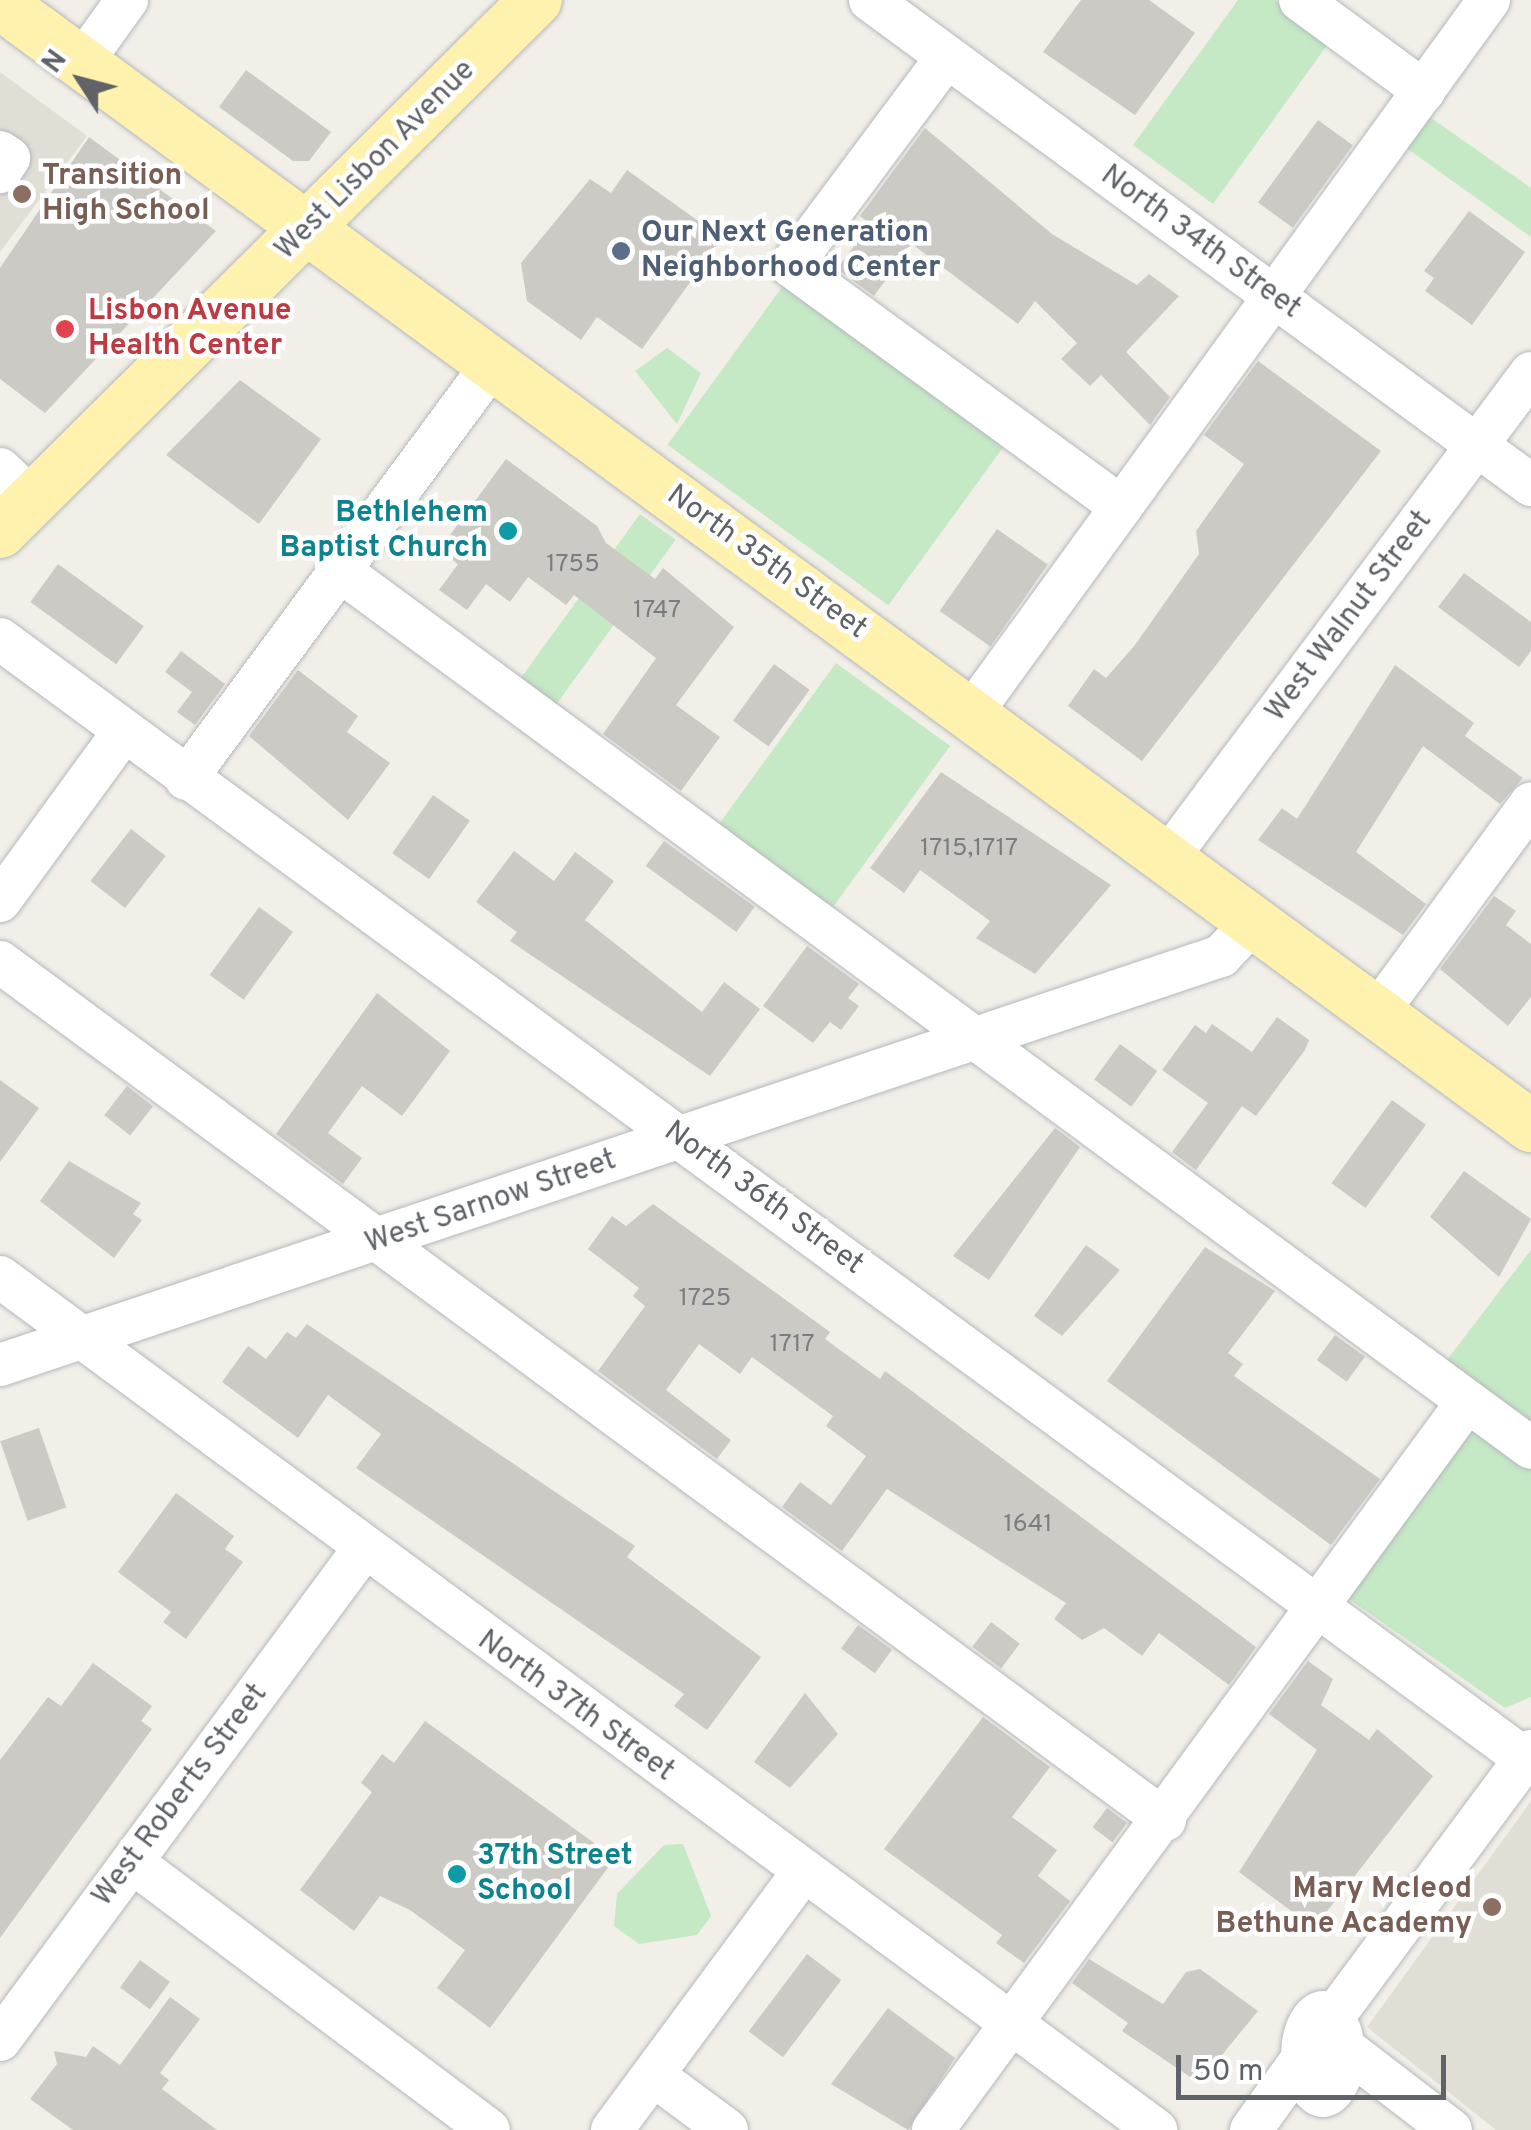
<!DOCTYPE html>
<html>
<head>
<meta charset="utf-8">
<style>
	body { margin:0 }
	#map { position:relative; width:1531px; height:2130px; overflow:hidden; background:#f1efe8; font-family:Overpass,sans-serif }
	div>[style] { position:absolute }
	.education>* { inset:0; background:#e1ded6 }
	.green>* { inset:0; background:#c5e8c5; transform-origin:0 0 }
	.building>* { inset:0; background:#cccac5; transform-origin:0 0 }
	.roads { filter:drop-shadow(0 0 2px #b5b8bc) drop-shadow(0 0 2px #b5b8bc) }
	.minor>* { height:42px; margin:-21px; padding:0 21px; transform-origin:21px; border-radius:21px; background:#fff }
	.minor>.ring { margin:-21px; padding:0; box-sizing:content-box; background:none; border:42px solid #fff; border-radius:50% }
	.major>* { height:52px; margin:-26px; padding:0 26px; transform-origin:26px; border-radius:26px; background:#fff2af }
	.dots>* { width:28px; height:28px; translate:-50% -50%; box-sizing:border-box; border:5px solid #fff; border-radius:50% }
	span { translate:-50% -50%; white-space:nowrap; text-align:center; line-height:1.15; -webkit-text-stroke:9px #fff; paint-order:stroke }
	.number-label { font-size:25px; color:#7a7d7f }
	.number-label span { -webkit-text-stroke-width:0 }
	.street-label { font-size:30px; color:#5f6368 }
	.education-label { font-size:30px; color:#785e54; font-weight:700 }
	.left { translate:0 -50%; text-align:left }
	.right { translate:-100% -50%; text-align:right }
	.service-label { font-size:30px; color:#4e5e75; font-weight:700 }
	.health-label { font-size:30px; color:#be3a42; font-weight:700 }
	.culture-label { font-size:30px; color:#0d838f; font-weight:700 }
	.north { position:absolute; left:30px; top:30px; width:100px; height:100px; -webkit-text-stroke:8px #fff; paint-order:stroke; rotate:306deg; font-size:28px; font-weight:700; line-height:40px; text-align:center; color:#5f6368 }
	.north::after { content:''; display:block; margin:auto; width:35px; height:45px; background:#5f6368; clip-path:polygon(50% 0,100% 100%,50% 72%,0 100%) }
	.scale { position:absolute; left:1176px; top:2055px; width:270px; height:45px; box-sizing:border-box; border:5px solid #5f6368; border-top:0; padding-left:12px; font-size:30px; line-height:35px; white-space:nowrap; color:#5f6368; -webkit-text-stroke:8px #fff; paint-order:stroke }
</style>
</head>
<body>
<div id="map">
	<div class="education">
		<div style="clip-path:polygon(0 72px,87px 136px,0 252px)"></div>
		<div style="clip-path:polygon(1531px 1801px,1531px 2130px,1496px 2130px,1367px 2027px)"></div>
	</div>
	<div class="green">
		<div style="clip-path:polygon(1238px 0,1275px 0,1330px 41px,1213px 204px,1133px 145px)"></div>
		<div style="clip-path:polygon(1424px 113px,1531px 188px,1531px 237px,1402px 145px)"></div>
		<div style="left:788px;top:279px;width:273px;height:205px;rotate:36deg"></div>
		<div style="clip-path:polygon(667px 348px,701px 373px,677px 424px,635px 371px)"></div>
		<div style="left:640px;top:514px;width:44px;height:213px;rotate:36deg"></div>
		<div style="left:836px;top:663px;width:141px;height:206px;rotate:36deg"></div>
		<div style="clip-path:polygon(1531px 1250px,1531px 1431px,1443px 1365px)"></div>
		<div style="clip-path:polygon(1473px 1417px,1531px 1460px,1531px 1697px,1505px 1708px,1342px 1594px)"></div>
		<div style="clip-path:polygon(683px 1844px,711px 1916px,697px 1935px,639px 1944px,614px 1926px,617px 1894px,664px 1845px)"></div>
	</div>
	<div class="building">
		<div style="clip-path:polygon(1081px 0,1149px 0,1195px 33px,1135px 115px,1043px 52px)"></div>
		<div style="clip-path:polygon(246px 70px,331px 132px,309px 161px,293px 161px,219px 107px)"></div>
		<div style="left:1318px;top:120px;width:43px;height:102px;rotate:36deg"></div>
		<div style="clip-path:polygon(925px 128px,1052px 234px,1137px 285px,1149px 274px,1179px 296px,1126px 352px,1170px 397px,1150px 425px,1101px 375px,1090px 386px,1061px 359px,1077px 343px,1035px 301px,1018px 324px,912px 244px,874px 296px,837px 269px,870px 224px,860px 216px)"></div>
		<div style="clip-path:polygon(89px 137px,216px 231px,45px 413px,0 379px,0 268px)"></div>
		<div style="clip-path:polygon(627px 170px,722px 238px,642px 349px,597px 317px,581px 340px,527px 301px,521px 263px,590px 179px,611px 193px)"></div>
		<div style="clip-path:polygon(1469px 211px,1525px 252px,1472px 325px,1425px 291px,1434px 278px,1424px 271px)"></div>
		<div style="clip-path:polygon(1258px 361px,1381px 451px,1142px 761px,1068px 706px,1094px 669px,1106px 678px,1135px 645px,1199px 554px,1196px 531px,1244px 464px,1204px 435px)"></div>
		<div style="clip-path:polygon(240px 380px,321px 439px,259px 524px,166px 455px)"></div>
		<div style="clip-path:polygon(506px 459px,597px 526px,606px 543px,655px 579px,663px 568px,734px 627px,676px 705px,720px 737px,681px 791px,603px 734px,656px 658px,574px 595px,566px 605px,528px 577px,510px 602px,486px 584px,467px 610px,439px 590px,458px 564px,439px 550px)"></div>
		<div style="left:997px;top:529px;width:62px;height:100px;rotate:35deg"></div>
		<div style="left:58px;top:564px;width:106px;height:47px;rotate:36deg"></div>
		<div style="clip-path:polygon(1464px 573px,1531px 622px,1531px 651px,1519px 667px,1438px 607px)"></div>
		<div style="clip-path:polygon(181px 651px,225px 684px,195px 725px,177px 712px,192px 692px,165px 672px)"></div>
		<div style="left:774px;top:664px;width:44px;height:70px;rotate:36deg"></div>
		<div style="clip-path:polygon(1395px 665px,1474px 723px,1465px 736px,1523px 778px,1500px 804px,1423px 746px,1356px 852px,1426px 904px,1403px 935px,1258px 840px,1282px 808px,1297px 819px)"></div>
		<div style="clip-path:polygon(298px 670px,358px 716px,347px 732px,390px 763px,348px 820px,249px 736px)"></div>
		<div style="clip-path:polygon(941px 772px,1111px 885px,1035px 974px,976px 938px,990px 921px,920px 870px,904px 893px,870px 868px)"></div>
		<div style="left:433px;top:795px;width:45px;height:71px;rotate:35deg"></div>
		<div style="left:131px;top:829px;width:44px;height:66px;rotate:38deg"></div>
		<div style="left:664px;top:841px;width:112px;height:31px;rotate:36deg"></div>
		<div style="clip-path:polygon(514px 851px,554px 881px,575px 852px,614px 881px,585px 920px,702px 1012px,724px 982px,760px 1009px,710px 1076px,510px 941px,517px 932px,476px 902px)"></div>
		<div style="clip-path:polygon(1494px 896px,1516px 911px,1506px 925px,1531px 944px,1531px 997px,1508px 1026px,1440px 969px)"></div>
		<div style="left:259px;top:907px;width:42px;height:84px;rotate:36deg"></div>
		<div style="clip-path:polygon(807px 946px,859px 984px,848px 998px,859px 1006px,841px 1030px,830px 1022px,813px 1043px,763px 1006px)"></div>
		<div style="clip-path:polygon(377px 993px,450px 1051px,402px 1116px,362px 1086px,328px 1133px,362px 1158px,343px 1184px,276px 1134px)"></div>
		<div style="clip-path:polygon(1277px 1017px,1309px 1040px,1305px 1050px,1256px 1116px,1242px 1106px,1196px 1170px,1172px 1152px,1208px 1103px,1162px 1070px,1195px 1025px,1206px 1033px,1212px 1024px,1252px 1052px)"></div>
		<div style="left:1120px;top:1044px;width:46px;height:44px;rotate:36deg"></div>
		<div style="clip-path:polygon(0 1080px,39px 1108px,0 1162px)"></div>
		<div style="left:127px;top:1086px;width:33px;height:37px;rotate:38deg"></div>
		<div style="left:1392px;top:1100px;width:42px;height:103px;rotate:36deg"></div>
		<div style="clip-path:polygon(1055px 1128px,1080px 1147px,989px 1280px,953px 1256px)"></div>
		<div style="clip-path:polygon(69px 1161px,141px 1203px,133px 1214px,142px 1220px,114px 1258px,40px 1201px)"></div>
		<div style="clip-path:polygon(1464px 1171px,1531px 1219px,1499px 1277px,1430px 1217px)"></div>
		<div style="clip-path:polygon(653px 1204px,830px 1332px,825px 1339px,880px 1379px,885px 1371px,1256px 1647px,1229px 1685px,1159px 1633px,1142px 1656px,1104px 1628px,1082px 1640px,1054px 1619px,1066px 1603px,887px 1489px,842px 1551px,782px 1507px,800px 1482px,831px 1505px,866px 1456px,826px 1426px,833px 1416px,752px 1357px,740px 1374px,699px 1344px,666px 1390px,731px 1440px,717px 1459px,598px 1371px,645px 1306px,633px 1296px,639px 1288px,588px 1249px,612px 1216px,626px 1226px)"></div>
		<div style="clip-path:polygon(1086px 1245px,1120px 1270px,1062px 1336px,1034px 1316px)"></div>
		<div style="clip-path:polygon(1205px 1247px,1275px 1291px,1228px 1353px,1243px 1364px,1234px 1376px,1380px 1479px,1331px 1545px,1107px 1381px)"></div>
		<div style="clip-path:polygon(307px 1324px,635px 1546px,627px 1557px,761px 1657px,707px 1730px,674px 1706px,684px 1694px,356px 1468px,381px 1434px,328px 1395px,298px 1438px,222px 1382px,248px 1346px,266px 1359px,287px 1332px,296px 1338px)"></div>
		<div style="left:1335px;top:1335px;width:37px;height:31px;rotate:36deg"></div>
		<div style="left:39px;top:1428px;width:84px;height:41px;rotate:71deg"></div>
		<div style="clip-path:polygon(176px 1493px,234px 1536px,225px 1549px,243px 1562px,186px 1639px,163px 1622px,171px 1612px,118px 1572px)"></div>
		<div style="left:991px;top:1622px;width:36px;height:31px;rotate:37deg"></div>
		<div style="left:858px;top:1625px;width:42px;height:29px;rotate:36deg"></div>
		<div style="clip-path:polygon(1308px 1661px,1333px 1679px,1321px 1705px,1369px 1740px,1377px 1729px,1433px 1776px,1314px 1928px,1239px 1872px,1317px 1750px,1269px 1714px)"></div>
		<div style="clip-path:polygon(93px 1663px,152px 1706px,141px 1721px,152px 1729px,0 1938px,0 1760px,48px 1697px,61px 1706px)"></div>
		<div style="clip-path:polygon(805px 1693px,838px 1734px,790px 1788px,754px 1762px)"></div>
		<div style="clip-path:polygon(983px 1717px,1050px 1767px,1012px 1817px,1057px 1850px,1038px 1876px,1070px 1901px,1024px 1963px,996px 1943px,1002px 1935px,884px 1849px)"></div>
		<div style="clip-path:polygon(425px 1721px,615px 1858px,490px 2028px,437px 1988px,465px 1950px,410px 1910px,380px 1896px,354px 1931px,300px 1890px,372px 1792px,361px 1783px,382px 1754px,394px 1763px)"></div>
		<div style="left:1107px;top:1808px;width:25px;height:24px;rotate:37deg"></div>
		<div style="left:807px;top:1954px;width:43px;height:97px;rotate:37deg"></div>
		<div style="clip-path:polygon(1089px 1959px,1163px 2004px,1186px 1972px,1200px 1969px,1258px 2011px,1199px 2083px,1122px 2031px,1128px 2023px,1072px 1983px)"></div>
		<div style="left:140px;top:1960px;width:37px;height:34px;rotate:36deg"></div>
		<div style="clip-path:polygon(170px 1997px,200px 2019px,160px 2073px,169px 2080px,162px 2089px,217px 2130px,73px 2130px,30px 2099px,57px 2064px,54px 2051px,86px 2057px,93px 2046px,120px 2065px)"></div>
		<div style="clip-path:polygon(888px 2008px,955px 2058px,908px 2130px,831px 2084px)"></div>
	</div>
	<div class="roads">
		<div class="minor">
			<div style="left:870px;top:0;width:820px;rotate:36.27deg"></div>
			<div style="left:1300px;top:0;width:154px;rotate:36.3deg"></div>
			<div style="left:946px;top:58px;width:259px;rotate:126.7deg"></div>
			<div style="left:791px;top:266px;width:409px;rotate:36.1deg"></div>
			<div style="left:81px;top:64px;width:79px;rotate:-54.3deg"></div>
			<div style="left:0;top:152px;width:11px;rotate:34deg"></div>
			<div style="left:9px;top:158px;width:17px;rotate:123deg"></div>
			<div style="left:0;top:469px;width:44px;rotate:43.2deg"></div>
			<div style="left:343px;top:573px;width:1475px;rotate:36.37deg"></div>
			<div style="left:0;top:639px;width:1892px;rotate:36.29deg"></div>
			<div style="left:971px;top:714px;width:882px;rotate:-54.04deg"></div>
			<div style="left:186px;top:779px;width:518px;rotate:-53.55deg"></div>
			<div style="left:1167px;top:859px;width:607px;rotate:-53.17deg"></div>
			<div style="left:0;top:901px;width:210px;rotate:-53.9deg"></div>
			<div style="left:0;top:962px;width:1447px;rotate:36.37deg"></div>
			<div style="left:1377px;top:1013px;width:260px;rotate:-53.7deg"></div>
			<div style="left:0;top:1277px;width:1437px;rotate:36.42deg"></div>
			<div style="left:0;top:1365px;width:1288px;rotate:-18.52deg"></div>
			<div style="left:1221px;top:956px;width:47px;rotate:-46.7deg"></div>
			<div style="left:132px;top:1862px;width:446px;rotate:36.9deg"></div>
			<div class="ring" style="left:1302px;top:2012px;width:-2px;height:-2px"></div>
			<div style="left:1334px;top:2016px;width:330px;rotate:-53.4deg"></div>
			<div style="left:0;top:2040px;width:608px;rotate:-53.49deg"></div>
			<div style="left:1339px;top:2044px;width:141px;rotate:37.5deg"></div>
			<div style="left:653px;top:2075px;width:92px;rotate:36.6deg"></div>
			<div style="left:612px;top:2130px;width:320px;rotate:-53.5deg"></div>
			<div style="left:933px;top:2130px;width:903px;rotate:-53.74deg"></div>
			<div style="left:1251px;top:2130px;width:101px;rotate:-54.3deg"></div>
		</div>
		<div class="major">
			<div style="left:0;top:3px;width:1899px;rotate:36.26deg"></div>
			<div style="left:0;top:532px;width:755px;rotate:-44.79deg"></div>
		</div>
	</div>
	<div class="dots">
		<div style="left:22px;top:194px;background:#8d6e63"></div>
		<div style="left:621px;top:251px;background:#5c6f8a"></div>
		<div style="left:65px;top:329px;background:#e0444e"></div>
		<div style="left:508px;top:531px;background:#0f9aa8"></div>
		<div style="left:457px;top:1874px;background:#0f9aa8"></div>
		<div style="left:1492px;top:1907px;background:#8d6e63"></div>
	</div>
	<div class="number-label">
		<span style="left:573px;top:565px">1755</span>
		<span style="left:657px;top:611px">1747</span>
		<span style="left:969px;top:849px">1715,1717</span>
		<span style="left:705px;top:1299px">1725</span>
		<span style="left:792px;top:1345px">1717</span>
		<span style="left:1028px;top:1525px">1641</span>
	</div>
	<div class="street-label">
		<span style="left:376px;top:161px;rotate:-45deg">West Lisbon Avenue</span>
		<span style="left:1200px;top:243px;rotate:36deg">North 34th Street</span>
		<span style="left:766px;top:563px;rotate:36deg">North 35th Street</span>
		<span style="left:1350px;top:617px;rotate:-53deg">West Walnut Street</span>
		<span style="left:763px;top:1199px;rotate:36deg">North 36th Street</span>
		<span style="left:491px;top:1203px;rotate:-19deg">West Sarnow Street</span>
		<span style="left:575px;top:1707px;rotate:36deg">North 37th Street</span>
		<span style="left:181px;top:1796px;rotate:-53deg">West Roberts Street</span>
	</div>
	<div class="education-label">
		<span class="left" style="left:42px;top:194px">Transition<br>High School</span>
		<span class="right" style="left:1472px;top:1907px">Mary Mcleod<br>Bethune Academy</span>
	</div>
	<div class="service-label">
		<span class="left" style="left:641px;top:251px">Our Next Generation<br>Neighborhood Center</span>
	</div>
	<div class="health-label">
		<span class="left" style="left:88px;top:329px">Lisbon Avenue<br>Health Center</span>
	</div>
	<div class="culture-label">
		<span class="right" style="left:488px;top:531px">Bethlehem<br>Baptist Church</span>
		<span class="left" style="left:477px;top:1874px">37th Street<br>School</span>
	</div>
	<div class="north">N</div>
	<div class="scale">50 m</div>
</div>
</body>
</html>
